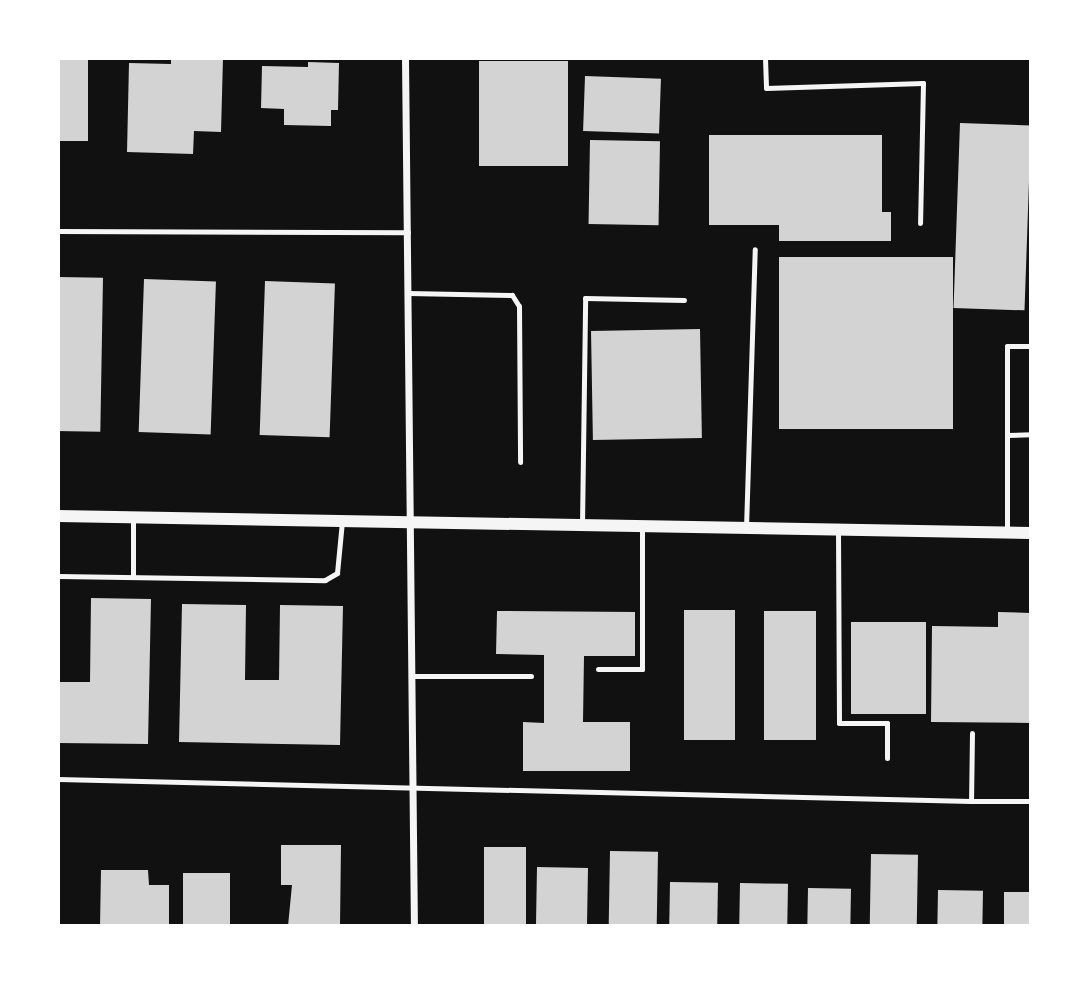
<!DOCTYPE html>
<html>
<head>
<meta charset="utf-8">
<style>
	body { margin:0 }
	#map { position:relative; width:1089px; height:984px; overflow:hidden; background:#111; font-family:"Noto Sans",sans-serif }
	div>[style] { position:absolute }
	.building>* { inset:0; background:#d3d3d3; transform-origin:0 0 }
	.service>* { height:5px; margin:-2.5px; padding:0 2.5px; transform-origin:2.5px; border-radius:2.5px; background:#f5f5f5 }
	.minor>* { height:7px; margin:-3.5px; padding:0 3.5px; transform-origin:3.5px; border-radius:3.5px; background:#f5f5f5 }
	.tertiary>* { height:12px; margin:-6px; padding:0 6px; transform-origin:6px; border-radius:6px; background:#f5f5f5 }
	span { translate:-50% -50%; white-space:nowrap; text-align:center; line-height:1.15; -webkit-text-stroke:5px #fff; paint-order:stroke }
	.frame { position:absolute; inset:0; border:60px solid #fff; pointer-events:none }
</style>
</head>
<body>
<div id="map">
	<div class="building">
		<div style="left:58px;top:58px;width:30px;height:83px"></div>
		<div style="clip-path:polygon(171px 58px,223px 58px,221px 132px,194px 131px,193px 154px,127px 152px,129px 63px,171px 64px)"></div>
		<div style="left:479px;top:61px;width:89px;height:105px"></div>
		<div style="clip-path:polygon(308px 62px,339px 63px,338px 110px,331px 110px,331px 126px,284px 125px,284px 109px,261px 108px,262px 66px,308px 67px)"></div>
		<div style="left:585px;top:76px;width:76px;height:55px;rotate:2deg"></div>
		<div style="left:960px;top:123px;width:71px;height:185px;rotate:2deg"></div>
		<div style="clip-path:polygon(709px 135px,882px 135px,882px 212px,891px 212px,891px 241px,779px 241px,779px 225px,709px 225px)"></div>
		<div style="left:590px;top:140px;width:70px;height:84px;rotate:1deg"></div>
		<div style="left:779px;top:257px;width:174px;height:172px"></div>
		<div style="left:58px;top:277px;width:45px;height:154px;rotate:1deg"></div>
		<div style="left:144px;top:279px;width:72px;height:153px;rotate:2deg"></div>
		<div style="left:265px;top:281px;width:70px;height:154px;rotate:2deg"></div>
		<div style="left:700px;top:329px;width:109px;height:109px;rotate:89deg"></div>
		<div style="clip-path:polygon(91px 598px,151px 599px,148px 744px,58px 743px,58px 682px,90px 682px)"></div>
		<div style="clip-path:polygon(182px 604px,246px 605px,245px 680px,279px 680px,280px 605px,343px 606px,340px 745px,179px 742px)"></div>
		<div style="left:684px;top:610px;width:51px;height:130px"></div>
		<div style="clip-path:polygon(497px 611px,635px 612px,635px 656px,584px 656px,583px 722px,630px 722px,630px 771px,523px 771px,523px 722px,544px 723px,544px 655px,496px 654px)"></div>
		<div style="left:764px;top:611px;width:52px;height:129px"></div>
		<div style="clip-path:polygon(998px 612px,1031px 613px,1031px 723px,931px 722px,932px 626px,998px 627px)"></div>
		<div style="left:851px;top:622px;width:75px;height:92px"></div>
		<div style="clip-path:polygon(281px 845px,341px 845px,340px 926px,288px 926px,292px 885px,281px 885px)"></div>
		<div style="left:484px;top:847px;width:42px;height:79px"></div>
		<div style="left:610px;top:851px;width:48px;height:75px;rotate:1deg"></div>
		<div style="left:871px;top:854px;width:47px;height:72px;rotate:1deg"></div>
		<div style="left:537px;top:867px;width:51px;height:59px;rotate:1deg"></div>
		<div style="clip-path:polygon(101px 870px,148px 870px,149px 885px,169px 885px,169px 926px,100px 926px)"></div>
		<div style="left:183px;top:873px;width:47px;height:53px"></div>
		<div style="left:670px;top:882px;width:48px;height:44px;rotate:1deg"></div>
		<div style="left:740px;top:883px;width:48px;height:43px;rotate:1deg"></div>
		<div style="left:808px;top:888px;width:43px;height:38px;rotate:1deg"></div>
		<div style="left:938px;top:890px;width:45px;height:36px;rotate:1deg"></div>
		<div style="left:1004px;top:892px;width:27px;height:34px"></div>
	</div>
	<div class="service">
		<div style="left:765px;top:58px;width:30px;rotate:88deg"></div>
		<div style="left:766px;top:88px;width:157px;rotate:-1.8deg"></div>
		<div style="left:923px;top:83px;width:140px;rotate:91.2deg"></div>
		<div style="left:58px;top:231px;width:350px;rotate:0.2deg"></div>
		<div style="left:408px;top:293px;width:104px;rotate:1.1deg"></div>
		<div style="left:512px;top:295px;width:13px;rotate:58deg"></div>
		<div style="left:519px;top:306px;width:156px;rotate:89.6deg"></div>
		<div style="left:1007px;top:435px;width:24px;rotate:-2deg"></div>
		<div style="left:582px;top:525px;width:227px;rotate:-89.2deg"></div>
		<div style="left:585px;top:298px;width:99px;rotate:1.2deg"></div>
		<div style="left:746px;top:528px;width:279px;rotate:-88.2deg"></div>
		<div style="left:838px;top:530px;width:193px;rotate:89.7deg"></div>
		<div style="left:839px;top:723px;width:48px"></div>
		<div style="left:887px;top:723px;width:35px;rotate:90deg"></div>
		<div style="left:1007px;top:532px;width:186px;rotate:-90deg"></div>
		<div style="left:1007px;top:346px;width:24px"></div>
		<div style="left:58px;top:576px;width:267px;rotate:0.9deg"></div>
		<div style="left:325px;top:580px;width:14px;rotate:-30deg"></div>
		<div style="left:337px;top:573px;width:52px;rotate:-84.5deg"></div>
		<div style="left:133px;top:577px;width:60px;rotate:-90deg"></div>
		<div style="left:598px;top:669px;width:44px"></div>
		<div style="left:642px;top:669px;width:143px;rotate:-90deg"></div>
		<div style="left:412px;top:676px;width:119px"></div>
		<div style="left:972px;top:733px;width:68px;rotate:90.8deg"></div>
		<div style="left:971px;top:801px;width:60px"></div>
		<div style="left:58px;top:779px;width:913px;rotate:1.38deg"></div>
	</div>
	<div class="minor">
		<div style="left:405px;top:58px;width:868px;rotate:89.41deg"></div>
	</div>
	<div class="tertiary">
		<div style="left:58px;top:516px;width:973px;rotate:1deg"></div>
	</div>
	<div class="frame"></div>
</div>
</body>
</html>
